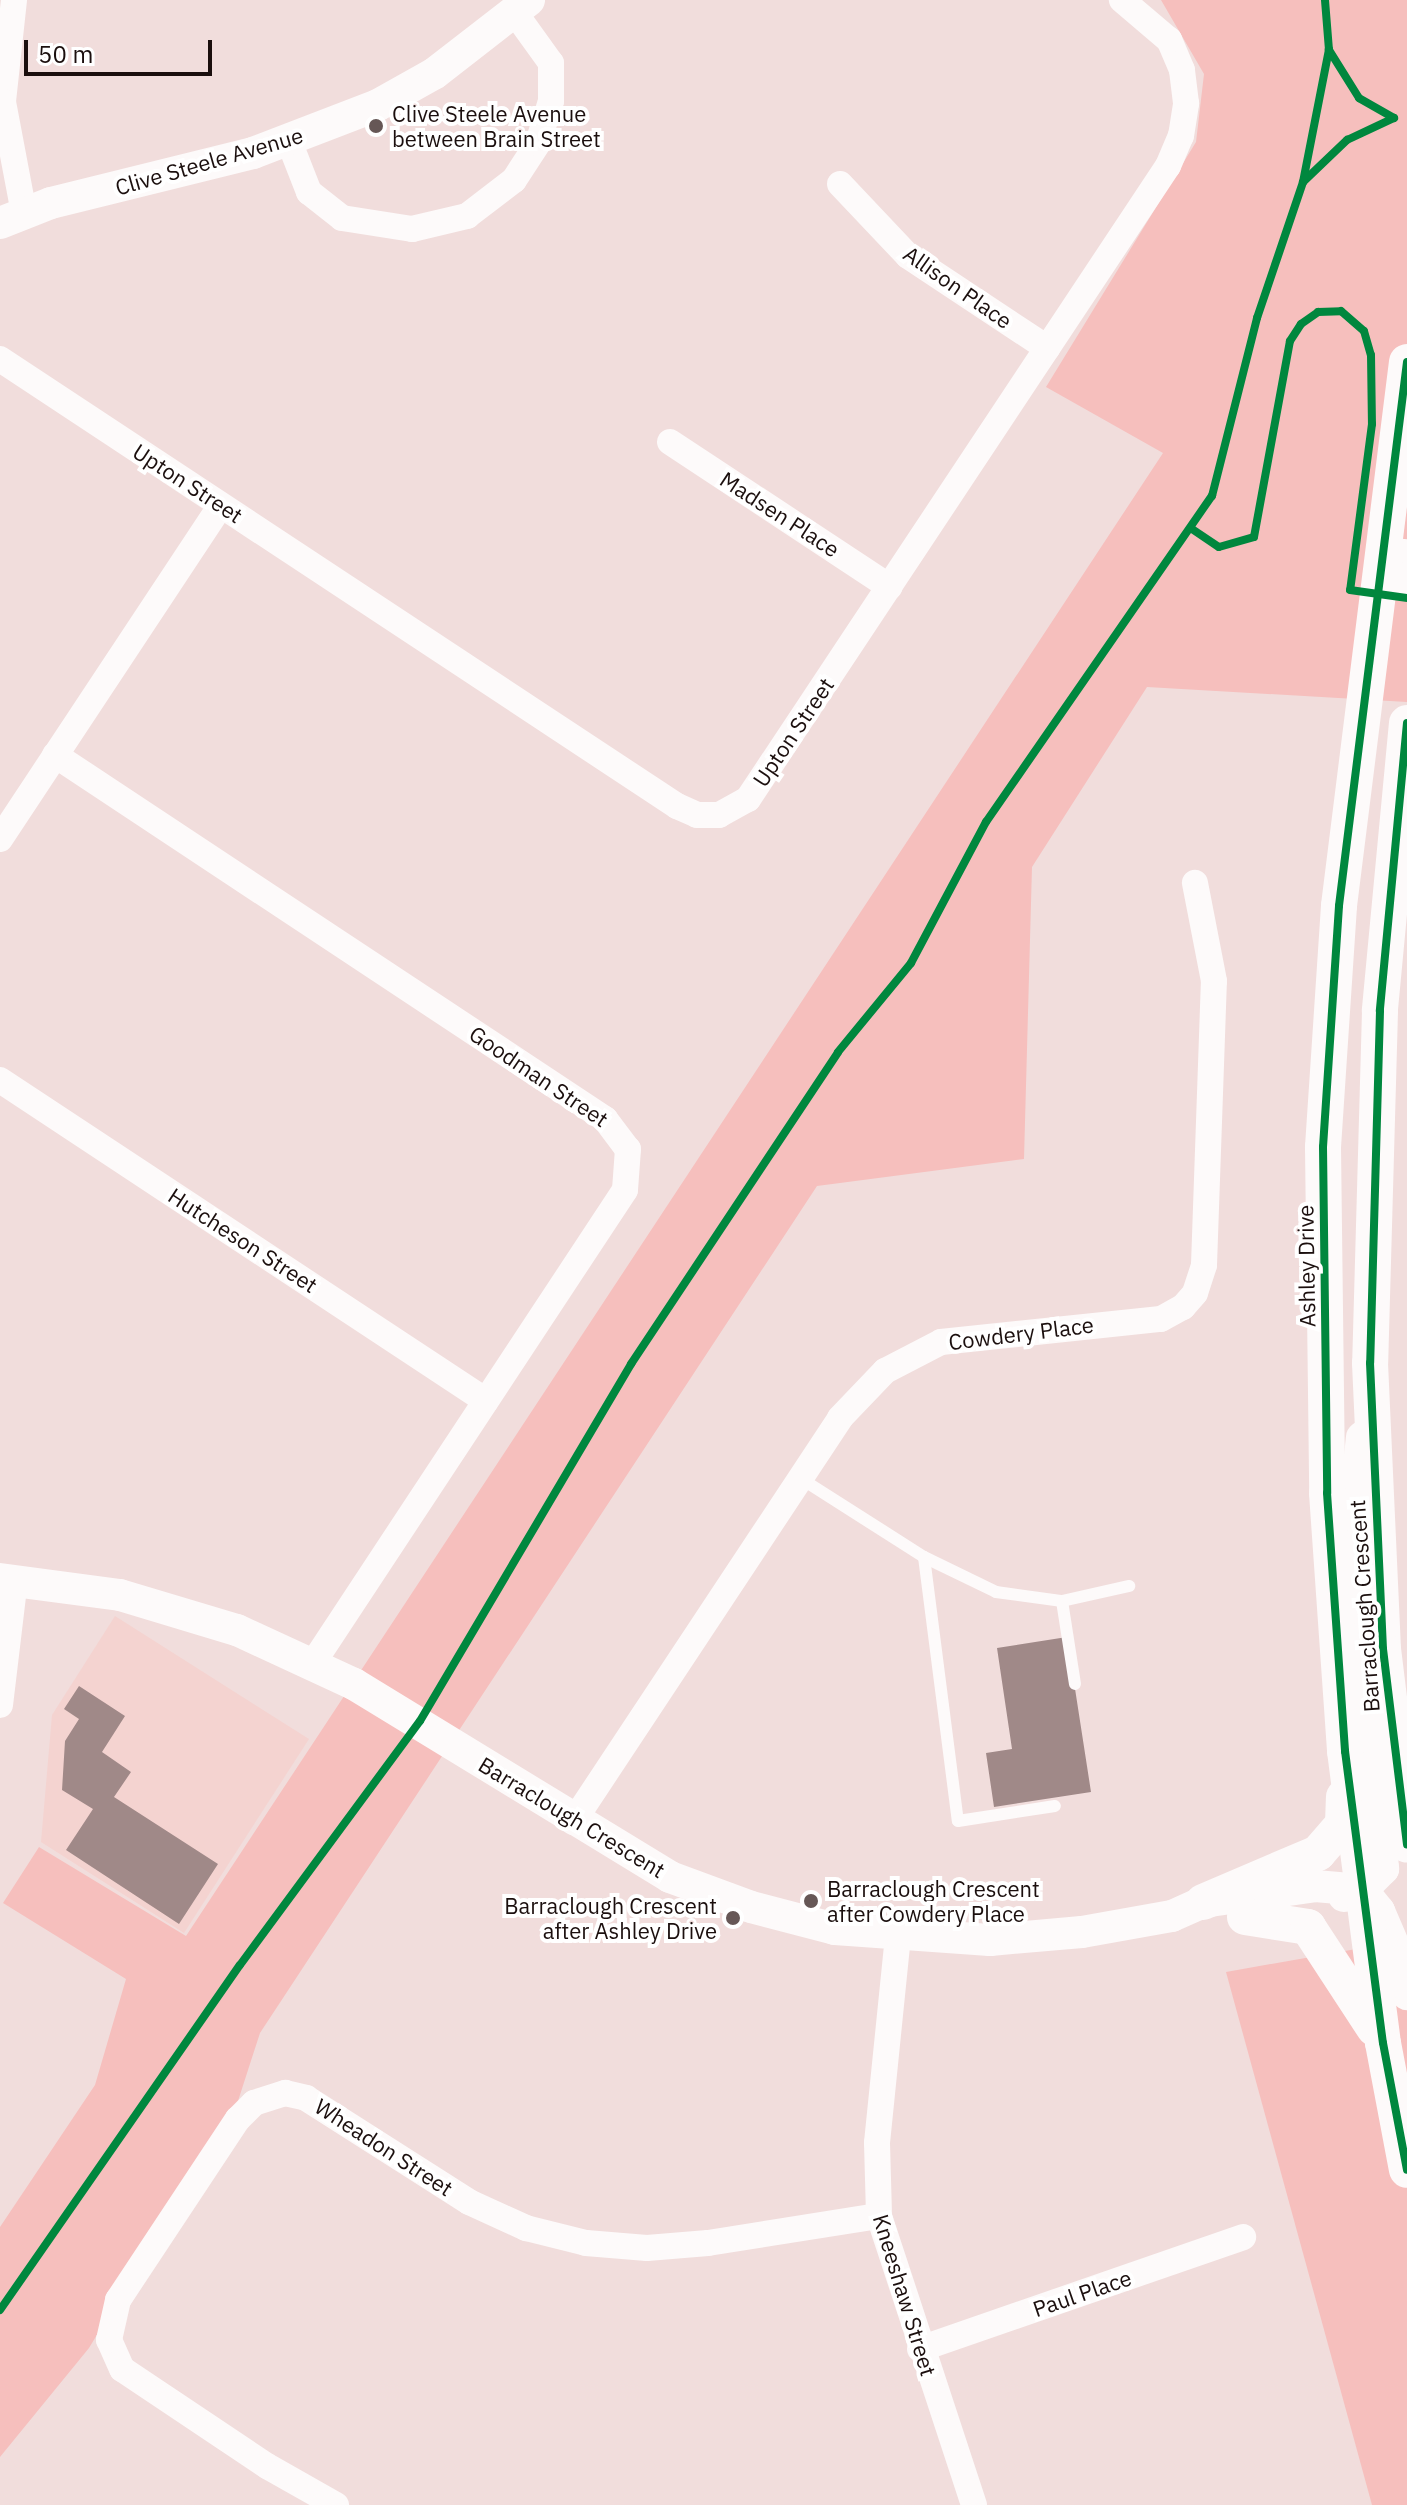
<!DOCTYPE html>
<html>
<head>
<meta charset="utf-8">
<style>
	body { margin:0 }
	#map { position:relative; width:1407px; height:2505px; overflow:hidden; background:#f1dddc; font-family:"IBM Plex Sans",sans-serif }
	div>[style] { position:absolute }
	.built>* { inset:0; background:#f4d3d0 }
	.green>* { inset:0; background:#f6bfbd }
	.building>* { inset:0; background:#a08988 }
	.service>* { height:12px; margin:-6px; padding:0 6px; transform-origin:6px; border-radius:6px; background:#fdfafa }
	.minor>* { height:26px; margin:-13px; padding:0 13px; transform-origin:13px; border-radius:13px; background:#fdfafa }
	.tertiary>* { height:32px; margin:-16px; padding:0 16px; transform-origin:16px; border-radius:16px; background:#fdfafa }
	.secondary>* { height:36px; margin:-18px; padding:0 18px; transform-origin:18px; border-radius:18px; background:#fdfafa }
	.cycleway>* { height:8px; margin:-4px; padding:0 4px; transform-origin:4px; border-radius:4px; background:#00873e }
	.dots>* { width:22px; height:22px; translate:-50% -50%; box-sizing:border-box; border:4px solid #fff; border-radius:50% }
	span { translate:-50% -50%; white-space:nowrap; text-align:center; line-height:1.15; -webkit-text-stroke:8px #fff; paint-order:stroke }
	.poi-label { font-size:22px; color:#1b0f0e }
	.left { translate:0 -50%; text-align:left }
	.right { translate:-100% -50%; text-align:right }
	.street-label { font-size:22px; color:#1b0f0e }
	.scale { position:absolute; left:24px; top:40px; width:188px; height:36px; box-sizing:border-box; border:4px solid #1b0f0e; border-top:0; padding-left:10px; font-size:24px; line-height:28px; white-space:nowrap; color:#1b0f0e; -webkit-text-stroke:6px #fff; paint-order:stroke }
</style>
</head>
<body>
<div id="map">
	<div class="built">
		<div style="clip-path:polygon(115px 1616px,309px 1739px,184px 1933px,41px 1842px,52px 1715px)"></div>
	</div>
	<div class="green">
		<div style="clip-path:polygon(1161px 0,1407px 0,1407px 702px,1147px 687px,1032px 867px,1024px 1159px,817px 1186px,260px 2033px,238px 2101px,89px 2348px,0 2457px,0 2227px,95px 2085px,126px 1979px,3px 1903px,39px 1847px,186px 1936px,1163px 453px,1046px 387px,1196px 142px,1204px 74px)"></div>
		<div style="clip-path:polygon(1407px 1940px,1407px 2505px,1372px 2505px,1226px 1972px)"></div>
	</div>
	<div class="building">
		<div style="clip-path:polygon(1067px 1637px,1091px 1792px,994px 1807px,986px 1753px,1012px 1749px,997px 1648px)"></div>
		<div style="clip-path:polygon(79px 1686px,125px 1716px,102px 1752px,131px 1772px,114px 1797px,218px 1864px,179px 1924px,66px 1850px,93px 1809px,62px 1790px,65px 1741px,79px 1719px,64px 1709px)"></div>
	</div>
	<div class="service">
		<div style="left:800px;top:1478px;width:147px;rotate:32.5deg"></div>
		<div style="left:924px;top:1557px;width:80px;rotate:25.9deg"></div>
		<div style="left:996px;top:1592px;width:67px;rotate:7.8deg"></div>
		<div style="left:1062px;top:1601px;width:69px;rotate:-12.6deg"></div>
		<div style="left:924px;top:1557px;width:266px;rotate:82.7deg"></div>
		<div style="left:958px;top:1821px;width:98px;rotate:-8.8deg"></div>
		<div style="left:1062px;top:1601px;width:84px;rotate:81.1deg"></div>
	</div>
	<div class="minor">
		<div style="left:14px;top:0;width:103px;rotate:96.2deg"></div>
		<div style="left:3px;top:102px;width:113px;rotate:79.3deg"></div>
		<div style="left:289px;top:141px;width:55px;rotate:68.6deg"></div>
		<div style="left:309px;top:192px;width:42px;rotate:38.2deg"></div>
		<div style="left:342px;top:218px;width:71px;rotate:8.9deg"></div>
		<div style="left:412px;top:229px;width:57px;rotate:-13.3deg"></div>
		<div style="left:467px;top:216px;width:59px;rotate:-37.5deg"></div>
		<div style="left:514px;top:180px;width:44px;rotate:-57deg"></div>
		<div style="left:538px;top:143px;width:44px;rotate:-72.8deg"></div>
		<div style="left:551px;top:101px;width:38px;rotate:-90deg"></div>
		<div style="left:551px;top:63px;width:62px;rotate:-125.8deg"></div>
		<div style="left:840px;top:184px;width:99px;rotate:46.6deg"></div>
		<div style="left:908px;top:256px;width:167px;rotate:33.5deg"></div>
		<div style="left:0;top:359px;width:811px;rotate:33.44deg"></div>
		<div style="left:677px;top:806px;width:22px;rotate:24deg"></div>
		<div style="left:697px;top:815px;width:22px"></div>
		<div style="left:719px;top:815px;width:33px;rotate:-29deg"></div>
		<div style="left:748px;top:799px;width:760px;rotate:-56.44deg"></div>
		<div style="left:1168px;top:166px;width:33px;rotate:-67deg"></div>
		<div style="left:1181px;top:136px;width:33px;rotate:-81deg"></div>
		<div style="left:1186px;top:103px;width:33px;rotate:-97deg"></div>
		<div style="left:1182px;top:70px;width:33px;rotate:-113deg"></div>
		<div style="left:1169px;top:40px;width:62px;rotate:-139.6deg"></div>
		<div style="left:670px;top:442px;width:263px;rotate:33.4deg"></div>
		<div style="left:55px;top:755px;width:660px;rotate:33.5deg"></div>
		<div style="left:605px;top:1119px;width:38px;rotate:53deg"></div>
		<div style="left:628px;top:1149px;width:41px;rotate:94.2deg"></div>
		<div style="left:625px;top:1190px;width:567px;rotate:123.41deg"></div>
		<div style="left:0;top:839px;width:400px;rotate:-56.5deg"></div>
		<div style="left:0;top:1080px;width:582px;rotate:33.44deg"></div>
		<div style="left:0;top:1705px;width:126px;rotate:-83.2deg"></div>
		<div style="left:573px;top:1822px;width:484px;rotate:-56.5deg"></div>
		<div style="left:840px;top:1418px;width:65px;rotate:-46.2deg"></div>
		<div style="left:885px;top:1371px;width:63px;rotate:-27.4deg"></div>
		<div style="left:941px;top:1342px;width:221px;rotate:-6deg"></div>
		<div style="left:1161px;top:1319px;width:25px;rotate:-29deg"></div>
		<div style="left:1183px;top:1307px;width:18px;rotate:-49deg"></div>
		<div style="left:1195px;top:1293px;width:29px;rotate:-72deg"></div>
		<div style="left:1204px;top:1265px;width:284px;rotate:-88deg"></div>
		<div style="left:1214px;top:981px;width:100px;rotate:-101deg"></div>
		<div style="left:898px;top:1936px;width:208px;rotate:95.8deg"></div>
		<div style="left:877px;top:2143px;width:73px;rotate:88.4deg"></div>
		<div style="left:879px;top:2216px;width:304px;rotate:71.8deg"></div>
		<div style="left:920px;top:2349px;width:342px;rotate:-19.1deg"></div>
		<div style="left:336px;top:2505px;width:79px;rotate:-150.5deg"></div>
		<div style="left:267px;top:2466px;width:174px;rotate:-146.2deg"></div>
		<div style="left:122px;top:2369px;width:32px;rotate:-114deg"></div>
		<div style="left:109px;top:2340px;width:41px;rotate:-77.3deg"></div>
		<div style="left:118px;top:2300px;width:217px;rotate:-56.5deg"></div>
		<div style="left:238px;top:2119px;width:23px;rotate:-45deg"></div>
		<div style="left:254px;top:2103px;width:33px;rotate:-18deg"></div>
		<div style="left:285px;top:2093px;width:22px;rotate:13deg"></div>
		<div style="left:306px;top:2098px;width:193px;rotate:32.5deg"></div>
		<div style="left:469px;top:2202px;width:63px;rotate:24.5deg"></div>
		<div style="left:526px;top:2228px;width:62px;rotate:14deg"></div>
		<div style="left:586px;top:2243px;width:61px;rotate:4.7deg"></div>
		<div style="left:647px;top:2248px;width:61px;rotate:-4.7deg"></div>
		<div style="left:708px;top:2243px;width:173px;rotate:-9deg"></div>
	</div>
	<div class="tertiary">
		<div style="left:0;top:223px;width:55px;rotate:-21.4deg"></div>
		<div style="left:51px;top:203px;width:208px;rotate:-13.9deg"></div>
		<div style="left:253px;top:153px;width:134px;rotate:-21deg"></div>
		<div style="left:378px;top:105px;width:65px;rotate:-29.3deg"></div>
		<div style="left:435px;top:73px;width:119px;rotate:-37.8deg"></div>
		<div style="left:1382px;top:553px;width:25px;rotate:5deg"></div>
		<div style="left:1379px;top:577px;width:28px;rotate:4deg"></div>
		<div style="left:0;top:1579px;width:121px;rotate:7.6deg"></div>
		<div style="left:120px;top:1595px;width:122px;rotate:16.7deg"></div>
		<div style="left:237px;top:1630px;width:129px;rotate:24.8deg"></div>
		<div style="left:354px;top:1684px;width:370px;rotate:31.4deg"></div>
		<div style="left:670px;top:1877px;width:86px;rotate:20.3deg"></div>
		<div style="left:751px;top:1907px;width:87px;rotate:14.7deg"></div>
		<div style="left:835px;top:1929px;width:155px;rotate:4.1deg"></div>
		<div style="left:990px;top:1940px;width:92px;rotate:-5deg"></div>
		<div style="left:1082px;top:1932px;width:91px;rotate:-10.1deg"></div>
		<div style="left:1172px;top:1916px;width:34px;rotate:-24deg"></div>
		<div style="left:1203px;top:1902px;width:113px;rotate:-8.1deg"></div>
		<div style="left:1315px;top:1886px;width:47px;rotate:4.9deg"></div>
		<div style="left:1362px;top:1890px;width:27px;rotate:51deg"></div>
		<div style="left:1379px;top:1911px;width:53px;rotate:66.8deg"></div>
		<div style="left:1400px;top:1960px;width:35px;rotate:78deg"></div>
		<div style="left:1344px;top:1896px;width:19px;rotate:-18deg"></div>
		<div style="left:1362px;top:1890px;width:30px;rotate:-45deg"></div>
		<div style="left:1383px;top:1869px;width:376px;rotate:-94.1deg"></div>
		<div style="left:1356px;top:1494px;width:57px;rotate:-84deg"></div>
	</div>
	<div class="secondary">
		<div style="left:1407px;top:362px;width:548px;rotate:97.13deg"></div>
		<div style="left:1339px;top:906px;width:242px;rotate:93.8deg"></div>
		<div style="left:1323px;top:1147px;width:346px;rotate:89.3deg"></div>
		<div style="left:1327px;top:1493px;width:259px;rotate:86deg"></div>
		<div style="left:1345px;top:1751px;width:294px;rotate:82.6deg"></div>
		<div style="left:1383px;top:2043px;width:129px;rotate:79.3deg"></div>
		<div style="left:1407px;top:723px;width:289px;rotate:95.4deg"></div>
		<div style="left:1380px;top:1011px;width:352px;rotate:91.6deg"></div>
		<div style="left:1370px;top:1363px;width:286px;rotate:87.4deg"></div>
		<div style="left:1383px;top:1649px;width:197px;rotate:83deg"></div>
		<div style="left:1203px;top:1902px;width:125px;rotate:-23.1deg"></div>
		<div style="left:1318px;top:1853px;width:38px;rotate:-49deg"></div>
		<div style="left:1343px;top:1824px;width:27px;rotate:-88deg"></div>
		<div style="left:1245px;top:1917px;width:64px;rotate:9deg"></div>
		<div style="left:1308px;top:1927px;width:121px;rotate:56.8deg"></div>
	</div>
	<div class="cycleway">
		<div style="left:1303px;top:182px;width:61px;rotate:-43.7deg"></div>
		<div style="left:1347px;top:140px;width:52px;rotate:-25.1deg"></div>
		<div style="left:1394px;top:118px;width:40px;rotate:-150.3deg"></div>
		<div style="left:1359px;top:98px;width:57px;rotate:-122deg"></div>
		<div style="left:1407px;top:362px;width:548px;rotate:97.13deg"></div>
		<div style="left:1339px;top:906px;width:242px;rotate:93.8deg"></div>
		<div style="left:1323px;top:1147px;width:346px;rotate:89.3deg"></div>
		<div style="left:1327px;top:1493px;width:259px;rotate:86deg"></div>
		<div style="left:1345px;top:1751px;width:294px;rotate:82.6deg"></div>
		<div style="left:1383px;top:2043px;width:129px;rotate:79.3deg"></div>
		<div style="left:1192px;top:529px;width:32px;rotate:34deg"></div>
		<div style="left:1219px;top:547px;width:36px;rotate:-16deg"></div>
		<div style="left:1254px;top:537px;width:199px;rotate:-79.6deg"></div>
		<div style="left:1290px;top:341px;width:20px;rotate:-57deg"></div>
		<div style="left:1301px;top:324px;width:21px;rotate:-35deg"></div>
		<div style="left:1318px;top:312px;width:23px;rotate:-2deg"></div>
		<div style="left:1341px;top:311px;width:30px;rotate:41deg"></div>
		<div style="left:1364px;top:331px;width:25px;rotate:74deg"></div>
		<div style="left:1371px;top:355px;width:69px;rotate:89.2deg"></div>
		<div style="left:1372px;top:424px;width:167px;rotate:97.5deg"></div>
		<div style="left:1350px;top:590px;width:58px;rotate:8deg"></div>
		<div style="left:1407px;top:723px;width:289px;rotate:95.4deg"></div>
		<div style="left:1380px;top:1011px;width:352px;rotate:91.6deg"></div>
		<div style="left:1370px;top:1363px;width:286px;rotate:87.4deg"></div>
		<div style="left:1383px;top:1649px;width:197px;rotate:83deg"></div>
		<div style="left:0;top:2310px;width:420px;rotate:-55.2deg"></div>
		<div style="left:240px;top:1965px;width:303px;rotate:-53.6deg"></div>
		<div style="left:420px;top:1721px;width:415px;rotate:-59.4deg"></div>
		<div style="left:631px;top:1364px;width:374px;rotate:-56.4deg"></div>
		<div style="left:838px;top:1052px;width:115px;rotate:-50.6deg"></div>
		<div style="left:911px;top:963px;width:160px;rotate:-62deg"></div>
		<div style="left:986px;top:822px;width:397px;rotate:-55.3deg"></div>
		<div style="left:1212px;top:496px;width:184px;rotate:-75.8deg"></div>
		<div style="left:1257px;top:318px;width:144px;rotate:-71.3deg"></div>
		<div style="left:1303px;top:182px;width:135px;rotate:-78.9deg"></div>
		<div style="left:1329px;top:50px;width:50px;rotate:-94.6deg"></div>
	</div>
	<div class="dots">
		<div style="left:376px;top:126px;background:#665756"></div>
		<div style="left:811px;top:1901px;background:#665756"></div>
		<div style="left:733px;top:1918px;background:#665756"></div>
	</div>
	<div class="poi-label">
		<span class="left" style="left:392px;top:126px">Clive Steele Avenue<br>between Brain Street</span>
		<span class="left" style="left:827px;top:1901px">Barraclough Crescent<br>after Cowdery Place</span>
		<span class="right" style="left:717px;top:1918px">Barraclough Crescent<br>after Ashley Drive</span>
	</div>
	<div class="street-label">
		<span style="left:209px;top:161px;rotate:-16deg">Clive Steele Avenue</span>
		<span style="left:958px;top:287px;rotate:35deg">Allison Place</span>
		<span style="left:188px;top:483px;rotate:33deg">Upton Street</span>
		<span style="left:780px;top:514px;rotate:33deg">Madsen Place</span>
		<span style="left:793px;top:732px;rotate:-56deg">Upton Street</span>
		<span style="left:539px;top:1076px;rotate:34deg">Goodman Street</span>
		<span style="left:243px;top:1240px;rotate:33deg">Hutcheson Street</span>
		<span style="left:1306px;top:1266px;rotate:-91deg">Ashley Drive</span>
		<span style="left:1021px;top:1333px;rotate:-7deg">Cowdery Place</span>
		<span style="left:1364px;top:1606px;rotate:-94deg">Barraclough Crescent</span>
		<span style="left:572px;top:1817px;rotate:31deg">Barraclough Crescent</span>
		<span style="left:384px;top:2147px;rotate:33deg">Wheadon Street</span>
		<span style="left:1082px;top:2293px;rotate:-19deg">Paul Place</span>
		<span style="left:905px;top:2295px;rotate:73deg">Kneeshaw Street</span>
	</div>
	<div class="scale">50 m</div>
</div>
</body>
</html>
